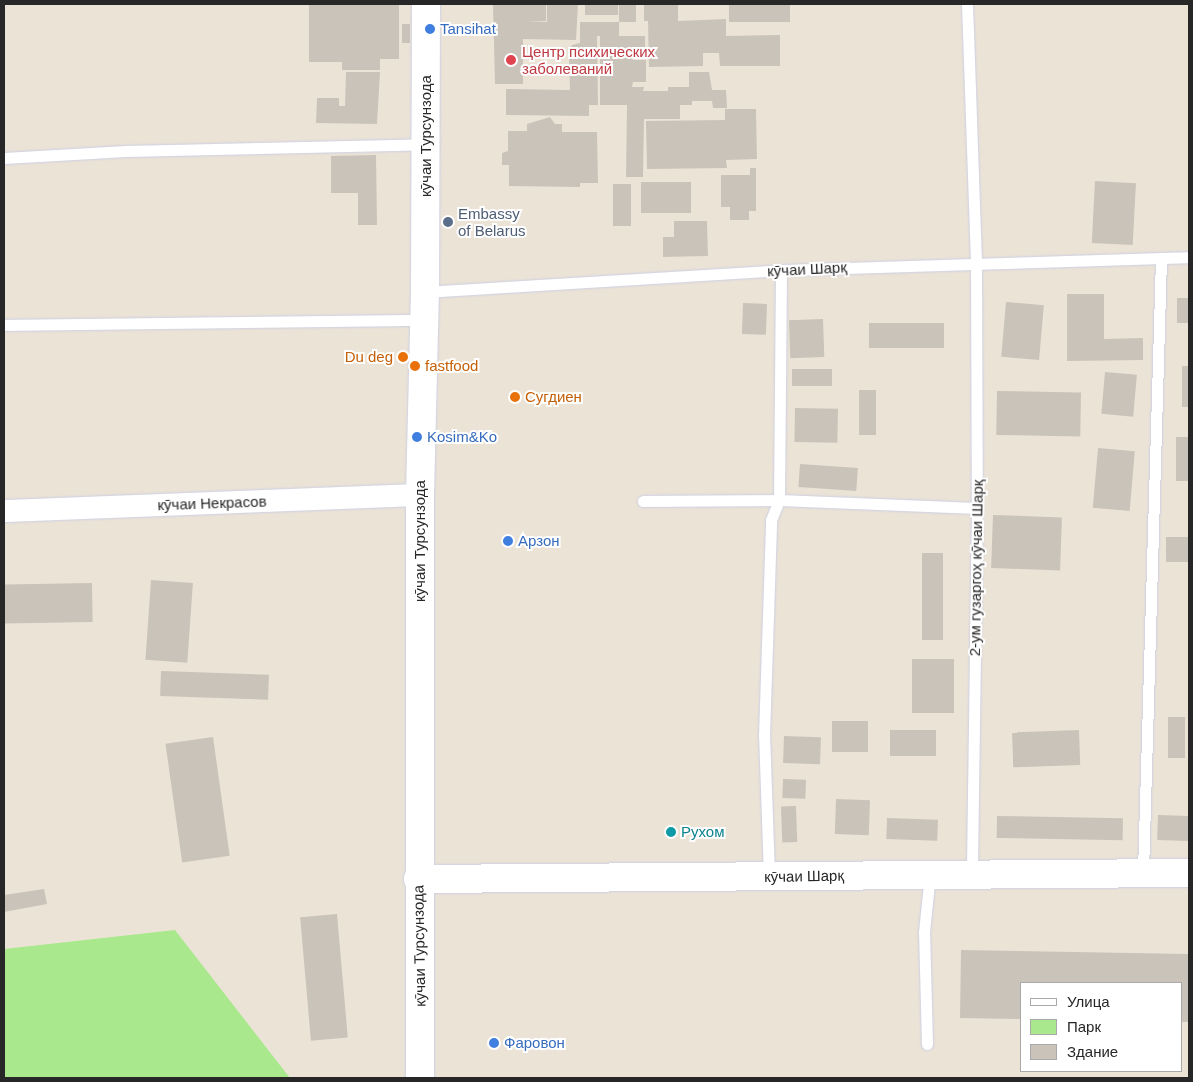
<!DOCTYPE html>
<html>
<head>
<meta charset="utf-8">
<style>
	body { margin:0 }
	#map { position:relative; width:1193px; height:1082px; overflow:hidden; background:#ece3d7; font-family:Arial,sans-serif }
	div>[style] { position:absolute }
	.green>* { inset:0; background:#a9e88d }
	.building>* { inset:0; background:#cac3ba; transform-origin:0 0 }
	.roads { filter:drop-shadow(0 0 1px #ccd0e2) drop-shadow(0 0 1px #ccd0e2) }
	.lane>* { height:11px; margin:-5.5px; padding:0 5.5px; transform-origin:5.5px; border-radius:5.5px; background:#fff }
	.street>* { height:22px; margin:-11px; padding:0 11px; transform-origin:11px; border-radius:11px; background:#fff }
	.secondary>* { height:28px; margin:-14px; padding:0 14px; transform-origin:14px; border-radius:14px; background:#fff }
	.dots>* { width:14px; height:14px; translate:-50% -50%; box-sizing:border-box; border:2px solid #fff; border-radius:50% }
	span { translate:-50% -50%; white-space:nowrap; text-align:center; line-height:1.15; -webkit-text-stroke:4px #fff; paint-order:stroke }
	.shop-label { font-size:15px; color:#366cbe }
	.left { translate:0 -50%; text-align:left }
	.health-label { font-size:15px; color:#be3a42 }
	.street-label { font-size:15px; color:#272727 }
	.service-label { font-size:15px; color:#4e5e75 }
	.food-label { font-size:15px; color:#c56008 }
	.right { translate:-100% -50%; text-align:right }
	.culture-label { font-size:15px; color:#0d838f }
	.frame { position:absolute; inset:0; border:5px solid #272727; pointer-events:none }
	.legend { position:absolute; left:1020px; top:982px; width:162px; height:90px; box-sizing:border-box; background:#fff; border:1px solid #a9a9a9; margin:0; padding:6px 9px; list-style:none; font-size:15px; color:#272727 }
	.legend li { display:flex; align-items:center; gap:10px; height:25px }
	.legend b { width:25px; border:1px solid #a9a9a9 }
</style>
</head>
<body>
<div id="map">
	<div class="green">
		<div style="clip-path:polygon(175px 930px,290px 1078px,4px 1078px,4px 949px)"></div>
	</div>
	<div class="building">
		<div style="clip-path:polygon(309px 4px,399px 4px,399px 59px,380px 59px,380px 70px,342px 70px,342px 62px,309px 62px)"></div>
		<div style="clip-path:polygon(493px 4px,546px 4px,546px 21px,527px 22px,547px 22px,547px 4px,578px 4px,576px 40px,523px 39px,523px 84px,495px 84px)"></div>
		<div style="left:585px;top:4px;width:33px;height:11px"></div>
		<div style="left:619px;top:4px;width:17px;height:18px"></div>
		<div style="clip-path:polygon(644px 4px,678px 4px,678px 21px,726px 19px,726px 36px,780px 35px,780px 66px,720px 66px,719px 53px,703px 53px,703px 66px,649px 67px,648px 21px,644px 21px)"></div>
		<div style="left:729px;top:4px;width:61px;height:18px"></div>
		<div style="clip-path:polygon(580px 22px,619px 22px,619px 36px,645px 36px,645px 54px,633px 54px,633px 60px,646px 60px,646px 82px,633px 82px,632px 87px,644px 87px,643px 91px,668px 91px,668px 87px,689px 87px,689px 72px,709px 72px,712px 90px,726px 90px,727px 108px,713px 108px,712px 101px,692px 101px,692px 105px,680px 105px,680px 119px,644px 119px,643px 177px,626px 177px,627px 105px,600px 105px,600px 36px,597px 36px,598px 105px,589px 105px,589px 116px,506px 115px,506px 89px,570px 90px,569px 55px,572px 45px,580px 43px)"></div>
		<div style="left:402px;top:24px;width:8px;height:19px"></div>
		<div style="clip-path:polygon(346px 72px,380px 72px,377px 124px,316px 123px,317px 98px,339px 98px,339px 106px,345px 106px)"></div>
		<div style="clip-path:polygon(725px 109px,756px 109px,757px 159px,726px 160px,727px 168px,647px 169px,646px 121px,725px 120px)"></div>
		<div style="clip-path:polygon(550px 117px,555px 124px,562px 124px,562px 132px,597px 132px,598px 183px,580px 183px,580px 187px,509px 186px,509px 165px,502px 165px,502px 153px,508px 151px,508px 131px,527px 131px,527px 124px)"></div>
		<div style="clip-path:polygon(376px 155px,377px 225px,358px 225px,358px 193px,331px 193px,331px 156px)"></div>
		<div style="clip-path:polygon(750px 168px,756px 168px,756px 211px,749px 211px,749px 220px,730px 220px,730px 207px,721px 207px,721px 175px,750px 175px)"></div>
		<div style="left:1095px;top:181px;width:41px;height:62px;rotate:3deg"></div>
		<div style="left:691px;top:182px;width:31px;height:50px;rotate:90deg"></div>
		<div style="left:613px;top:184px;width:18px;height:42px"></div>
		<div style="clip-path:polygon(674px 221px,707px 221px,708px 256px,663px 257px,663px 237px,674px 237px)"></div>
		<div style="clip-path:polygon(1067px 294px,1104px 294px,1104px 339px,1143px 338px,1143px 360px,1067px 361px)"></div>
		<div style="left:1177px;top:298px;width:12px;height:25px"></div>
		<div style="left:1006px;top:302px;width:38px;height:55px;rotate:5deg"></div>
		<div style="left:743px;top:303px;width:24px;height:31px;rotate:2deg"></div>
		<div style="left:823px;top:319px;width:38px;height:34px;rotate:88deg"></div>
		<div style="left:869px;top:323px;width:75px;height:25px"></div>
		<div style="left:1182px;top:366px;width:7px;height:41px"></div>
		<div style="left:792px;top:369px;width:40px;height:17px"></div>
		<div style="left:1105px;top:372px;width:32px;height:42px;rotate:5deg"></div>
		<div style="left:859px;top:390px;width:17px;height:45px"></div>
		<div style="left:997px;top:391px;width:84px;height:44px;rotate:1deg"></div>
		<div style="left:795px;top:408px;width:43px;height:34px;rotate:1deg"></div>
		<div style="left:1176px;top:437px;width:13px;height:44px"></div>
		<div style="left:1098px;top:448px;width:37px;height:60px;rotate:5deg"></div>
		<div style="left:800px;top:464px;width:58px;height:23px;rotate:4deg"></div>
		<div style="left:993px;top:515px;width:69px;height:53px;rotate:2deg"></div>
		<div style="left:1166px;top:537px;width:23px;height:25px"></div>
		<div style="left:922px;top:553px;width:21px;height:87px"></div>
		<div style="left:151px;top:580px;width:42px;height:80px;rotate:4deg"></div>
		<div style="left:92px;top:583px;width:39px;height:88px;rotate:89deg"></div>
		<div style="left:912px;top:659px;width:42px;height:54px"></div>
		<div style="left:161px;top:671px;width:108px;height:25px;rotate:2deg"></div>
		<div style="left:1168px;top:717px;width:17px;height:41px"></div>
		<div style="left:832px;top:721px;width:36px;height:31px"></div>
		<div style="left:890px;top:730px;width:46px;height:26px"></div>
		<div style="left:1079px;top:730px;width:35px;height:67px;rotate:88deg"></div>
		<div style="left:784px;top:736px;width:37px;height:27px;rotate:2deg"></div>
		<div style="left:213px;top:737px;width:120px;height:48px;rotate:82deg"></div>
		<div style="left:783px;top:779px;width:23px;height:19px;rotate:2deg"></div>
		<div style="left:836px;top:799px;width:34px;height:35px;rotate:2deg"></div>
		<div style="left:796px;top:806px;width:36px;height:15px;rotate:88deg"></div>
		<div style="left:1158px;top:815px;width:31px;height:25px;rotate:2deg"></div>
		<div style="left:997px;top:816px;width:126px;height:22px;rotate:1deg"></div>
		<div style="left:887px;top:818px;width:51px;height:21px;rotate:2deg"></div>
		<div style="clip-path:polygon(44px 889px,47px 904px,4px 912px,4px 895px)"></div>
		<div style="left:337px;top:914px;width:124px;height:37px;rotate:85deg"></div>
		<div style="clip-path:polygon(961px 950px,1189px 954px,1189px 1022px,1182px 1022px,1182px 983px,1022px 983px,1022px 1019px,960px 1018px)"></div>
	</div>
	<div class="roads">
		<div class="lane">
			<div style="left:967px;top:4px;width:258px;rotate:88deg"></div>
			<div style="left:976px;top:262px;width:246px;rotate:89.8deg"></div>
			<div style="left:977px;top:508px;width:367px;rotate:90.8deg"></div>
			<div style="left:4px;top:158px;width:122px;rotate:-3.3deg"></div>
			<div style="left:126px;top:151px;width:300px;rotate:-1.3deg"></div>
			<div style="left:425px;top:292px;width:357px;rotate:-3.5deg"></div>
			<div style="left:781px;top:270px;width:408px;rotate:-1.8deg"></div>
			<div style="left:4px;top:325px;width:421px;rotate:-0.7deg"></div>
			<div style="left:643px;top:501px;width:136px;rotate:-0.4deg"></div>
			<div style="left:779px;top:500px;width:230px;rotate:-89.5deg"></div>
			<div style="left:1143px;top:872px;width:613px;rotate:-88.32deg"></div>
			<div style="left:769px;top:876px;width:140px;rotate:-92deg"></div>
			<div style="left:764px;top:736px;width:216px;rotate:-88.1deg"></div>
			<div style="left:771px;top:520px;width:22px;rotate:-68deg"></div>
			<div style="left:779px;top:500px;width:198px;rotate:2.3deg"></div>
			<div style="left:927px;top:1044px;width:112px;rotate:-91.5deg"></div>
			<div style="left:924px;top:932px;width:58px;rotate:-84.1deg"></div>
		</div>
		<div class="street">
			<div style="left:4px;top:511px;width:416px;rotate:-2.2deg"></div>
		</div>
		<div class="secondary">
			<div style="left:418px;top:879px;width:771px;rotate:-0.45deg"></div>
			<div style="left:420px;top:1078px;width:583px;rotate:-90deg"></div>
			<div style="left:420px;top:495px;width:203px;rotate:-88.6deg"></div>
			<div style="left:425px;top:292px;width:288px;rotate:-89.8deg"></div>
		</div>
	</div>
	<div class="dots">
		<div style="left:430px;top:29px;background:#3f7fe0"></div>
		<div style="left:511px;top:60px;background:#e0444e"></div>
		<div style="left:448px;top:222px;background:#5c6f8a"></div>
		<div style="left:403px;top:357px;background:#e8710a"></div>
		<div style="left:415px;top:366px;background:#e8710a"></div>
		<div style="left:515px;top:397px;background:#e8710a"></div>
		<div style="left:417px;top:437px;background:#3f7fe0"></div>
		<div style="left:508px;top:541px;background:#3f7fe0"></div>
		<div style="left:671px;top:832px;background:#0f9aa8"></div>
		<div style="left:494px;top:1043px;background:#3f7fe0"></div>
	</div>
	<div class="shop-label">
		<span class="left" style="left:440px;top:29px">Tansihat</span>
		<span class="left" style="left:427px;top:437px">Kosim&amp;Ko</span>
		<span class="left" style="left:518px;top:541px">Арзон</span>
		<span class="left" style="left:504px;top:1043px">Фаровон</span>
	</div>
	<div class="health-label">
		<span class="left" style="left:522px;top:60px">Центр психических<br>заболеваний</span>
	</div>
	<div class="street-label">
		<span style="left:426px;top:136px;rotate:-90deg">кӯчаи Турсунзода</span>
		<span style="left:807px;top:269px;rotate:-3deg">кӯчаи Шарқ</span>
		<span style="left:212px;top:503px;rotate:-2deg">кӯчаи Некрасов</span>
		<span style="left:420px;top:541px;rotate:-90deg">кӯчаи Турсунзода</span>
		<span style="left:976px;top:568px;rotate:-89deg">2-ум гузаргоҳ кӯчаи Шарқ</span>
		<span style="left:804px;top:876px;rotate:-1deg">кӯчаи Шарқ</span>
		<span style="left:419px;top:946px;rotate:-91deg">кӯчаи Турсунзода</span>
	</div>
	<div class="service-label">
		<span class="left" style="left:458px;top:222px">Embassy<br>of Belarus</span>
	</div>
	<div class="food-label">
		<span class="right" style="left:393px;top:357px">Du deg</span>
		<span class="left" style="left:425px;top:366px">fastfood</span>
		<span class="left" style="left:525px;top:397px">Сугдиен</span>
	</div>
	<div class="culture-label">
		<span class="left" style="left:681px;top:832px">Рухом</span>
	</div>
	<div class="frame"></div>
	<ul class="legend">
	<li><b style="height:6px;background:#fff"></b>Улица</li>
	<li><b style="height:14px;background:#a9e88d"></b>Парк</li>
	<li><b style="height:14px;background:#cac3ba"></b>Здание</li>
	</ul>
</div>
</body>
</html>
